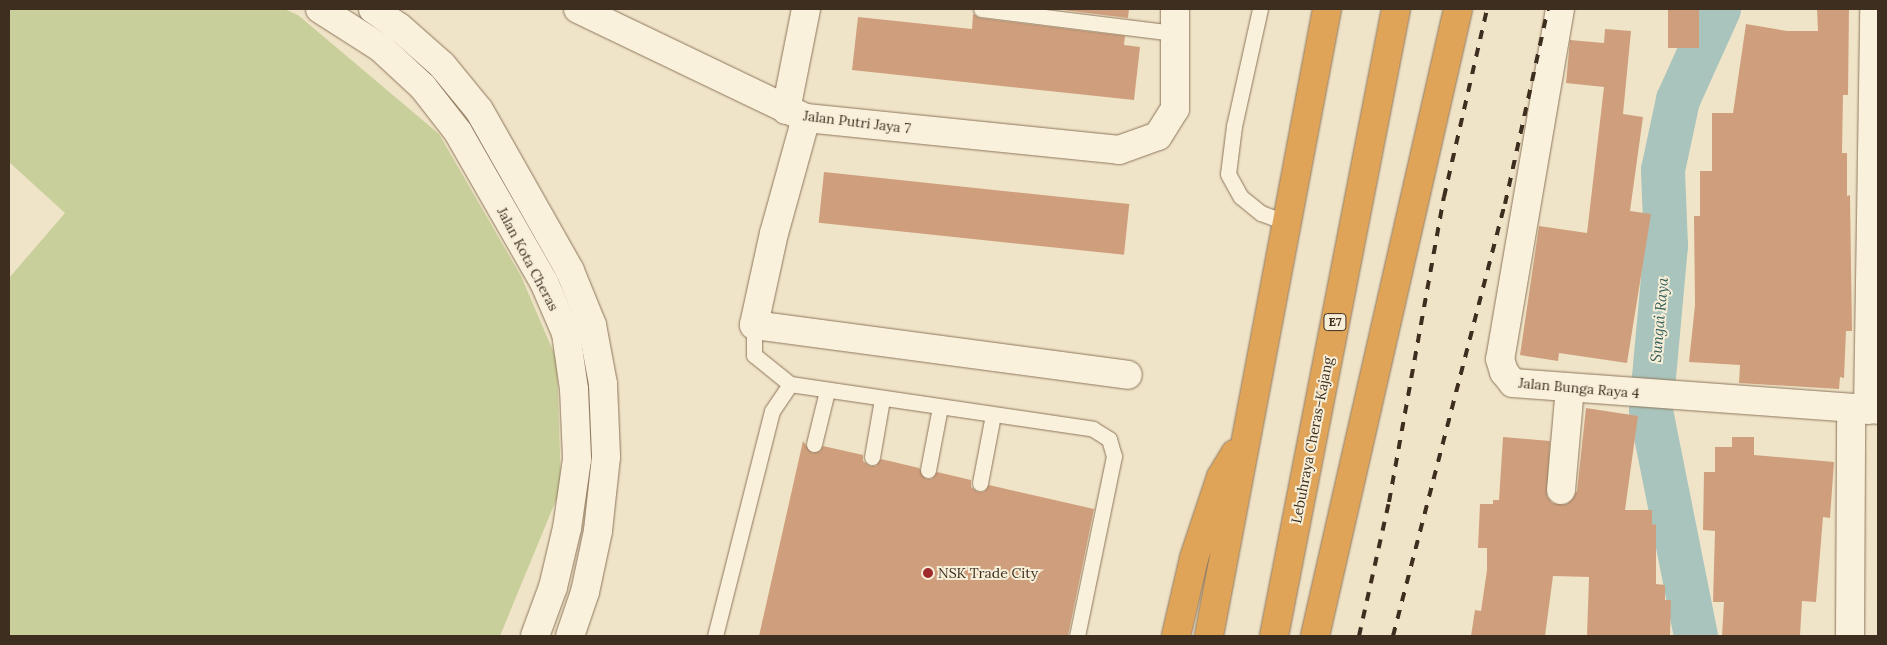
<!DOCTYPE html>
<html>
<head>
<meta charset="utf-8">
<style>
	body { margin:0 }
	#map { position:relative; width:1887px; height:645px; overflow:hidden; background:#f0e4c8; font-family:Lora,serif }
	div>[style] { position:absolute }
	.green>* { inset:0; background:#c9cf9b }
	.river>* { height:44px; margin:-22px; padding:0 22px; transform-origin:22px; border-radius:22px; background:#a9c4bc }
	.building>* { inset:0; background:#cf9f7d; transform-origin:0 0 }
	.roads { filter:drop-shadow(0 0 1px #8d765c) drop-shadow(0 0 1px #8d765c) }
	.service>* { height:15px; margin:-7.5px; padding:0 7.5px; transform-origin:7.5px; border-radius:7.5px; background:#faf1dc }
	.minor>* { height:28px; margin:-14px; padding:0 14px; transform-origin:14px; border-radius:14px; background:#faf1dc }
	.tertiary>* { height:28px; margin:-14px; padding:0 14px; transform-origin:14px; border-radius:14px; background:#faf1dc }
	.motorway>* { height:28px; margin:-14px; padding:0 14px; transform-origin:14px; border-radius:14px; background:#e0a458 }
	.rail>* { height:4px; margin-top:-2px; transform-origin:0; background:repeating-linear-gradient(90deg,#3d2e20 0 9px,transparent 0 18px) }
	.dots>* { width:14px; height:14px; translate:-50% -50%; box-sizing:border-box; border:2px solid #f7eed8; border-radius:50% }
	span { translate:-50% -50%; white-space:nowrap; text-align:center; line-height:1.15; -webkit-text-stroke:4px #f7eed8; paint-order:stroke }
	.shield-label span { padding:1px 4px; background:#f7eed8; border:1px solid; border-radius:4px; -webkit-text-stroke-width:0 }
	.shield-label { font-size:12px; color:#3d2e20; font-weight:700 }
	.street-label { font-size:14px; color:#3d2e20 }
	.poi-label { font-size:14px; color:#3d2e20 }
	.left { translate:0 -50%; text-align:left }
	.water-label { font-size:15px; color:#2f5d5a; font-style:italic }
	.frame { position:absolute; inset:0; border:10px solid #3d2e20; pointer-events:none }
</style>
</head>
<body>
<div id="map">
	<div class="green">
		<div style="clip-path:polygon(9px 9px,284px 9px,298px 15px,439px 134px,521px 276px,557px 360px,561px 488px,500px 636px,9px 636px,9px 278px,65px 213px,9px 162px)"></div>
	</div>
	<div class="river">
		<div style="left:1696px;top:636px;width:230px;rotate:-101.3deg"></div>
		<div style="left:1651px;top:410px;width:165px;rotate:-84.8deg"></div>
		<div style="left:1666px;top:246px;width:76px;rotate:-92.3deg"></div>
		<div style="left:1663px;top:170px;width:72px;rotate:-77.9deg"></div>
		<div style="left:1678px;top:100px;width:100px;rotate:-65.7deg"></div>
	</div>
	<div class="building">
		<div style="clip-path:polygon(1055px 9px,1129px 9px,1128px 18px)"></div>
		<div style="left:1668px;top:9px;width:31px;height:39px"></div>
		<div style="clip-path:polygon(1817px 9px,1849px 9px,1848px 95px,1843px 95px,1842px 153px,1847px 153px,1847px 196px,1850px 195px,1852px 331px,1846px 331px,1844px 378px,1840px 377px,1839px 389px,1739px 383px,1740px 365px,1689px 362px,1695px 305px,1694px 216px,1700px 216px,1700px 171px,1712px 171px,1712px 113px,1733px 113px,1746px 24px,1787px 31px,1818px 31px)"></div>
		<div style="clip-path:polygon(973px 14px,980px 18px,1125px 36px,1124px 45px,1140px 47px,1134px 100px,852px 70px,858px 17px,972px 29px)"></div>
		<div style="clip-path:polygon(1605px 29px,1631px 31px,1623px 114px,1643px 117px,1630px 211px,1651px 214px,1627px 363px,1559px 353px,1558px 361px,1520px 355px,1539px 226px,1587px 233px,1604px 87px,1566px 83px,1570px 40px,1604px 43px)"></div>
		<div style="left:824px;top:172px;width:307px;height:51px;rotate:6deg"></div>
		<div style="clip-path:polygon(1586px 408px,1638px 416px,1625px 510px,1652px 510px,1652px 525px,1656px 524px,1656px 584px,1665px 585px,1665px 600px,1671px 600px,1670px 636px,1587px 636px,1589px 577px,1553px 576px,1545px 636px,1471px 636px,1475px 610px,1481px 611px,1487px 570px,1487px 548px,1478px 548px,1480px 504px,1493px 504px,1493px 500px,1499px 500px,1503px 437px,1550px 441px,1547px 496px,1552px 503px,1567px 504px,1577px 491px)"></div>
		<div style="clip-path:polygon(1732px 437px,1754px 437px,1754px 455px,1834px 462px,1830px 518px,1823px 517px,1816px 602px,1802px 601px,1800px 636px,1722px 636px,1724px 602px,1713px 602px,1715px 531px,1703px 530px,1704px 472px,1715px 472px,1715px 447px,1732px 447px)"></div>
		<div style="clip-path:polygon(803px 441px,812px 453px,820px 451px,823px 446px,863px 455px,863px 461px,870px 466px,876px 466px,881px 459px,919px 468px,926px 479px,932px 479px,937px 472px,971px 480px,971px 487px,978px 492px,984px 492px,989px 485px,1094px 509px,1068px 636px,759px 636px)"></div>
	</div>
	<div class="roads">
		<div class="service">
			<div style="left:981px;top:9px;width:195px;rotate:7.1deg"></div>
			<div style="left:1260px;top:9px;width:120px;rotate:102.5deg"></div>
			<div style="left:1234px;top:126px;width:48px;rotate:97.1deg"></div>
			<div style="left:1228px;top:174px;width:26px;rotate:61deg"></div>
			<div style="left:1241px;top:197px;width:26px;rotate:39deg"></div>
			<div style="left:1261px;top:213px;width:28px;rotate:21deg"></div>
			<div style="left:754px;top:325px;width:30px;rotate:90deg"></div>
			<div style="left:754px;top:355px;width:46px;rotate:38.9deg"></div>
			<div style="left:814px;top:444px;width:55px;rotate:-76.2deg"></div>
			<div style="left:872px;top:457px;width:59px;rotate:-80.2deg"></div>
			<div style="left:928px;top:470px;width:64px;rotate:-79.2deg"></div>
			<div style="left:980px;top:483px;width:69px;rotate:-79.2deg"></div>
			<div style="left:715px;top:636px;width:232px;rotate:-75.8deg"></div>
			<div style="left:772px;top:411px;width:32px;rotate:-56deg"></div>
			<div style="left:790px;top:384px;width:306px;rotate:8.4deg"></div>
			<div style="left:1093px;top:429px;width:19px;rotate:32deg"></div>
			<div style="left:1109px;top:439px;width:18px;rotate:74deg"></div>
			<div style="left:1114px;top:456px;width:184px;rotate:101.6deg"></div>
		</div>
		<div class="minor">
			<div style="left:578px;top:9px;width:253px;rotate:25.6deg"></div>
			<div style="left:806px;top:118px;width:315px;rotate:5.8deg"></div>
			<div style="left:1119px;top:150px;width:41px;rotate:-19.7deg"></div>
			<div style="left:1158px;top:136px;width:32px;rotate:-58deg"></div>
			<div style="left:1175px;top:109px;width:100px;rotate:-90deg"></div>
			<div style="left:1560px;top:9px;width:355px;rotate:99.7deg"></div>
			<div style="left:1500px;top:359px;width:14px;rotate:73deg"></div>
			<div style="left:1504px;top:372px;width:14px;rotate:51deg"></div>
			<div style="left:1513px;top:383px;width:366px;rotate:4.2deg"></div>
			<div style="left:786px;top:110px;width:103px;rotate:-78.8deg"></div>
			<div style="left:806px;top:118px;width:119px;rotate:105.5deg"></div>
			<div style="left:774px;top:233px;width:94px;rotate:102.3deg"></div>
			<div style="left:754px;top:325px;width:377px;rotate:7.6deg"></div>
			<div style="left:1868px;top:410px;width:401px;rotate:-89.1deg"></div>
			<div style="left:1561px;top:490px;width:102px;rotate:-85deg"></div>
			<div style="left:1850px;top:636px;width:226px;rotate:-89.7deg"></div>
		</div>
		<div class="tertiary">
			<div style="left:320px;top:9px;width:72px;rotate:32.6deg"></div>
			<div style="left:381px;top:48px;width:57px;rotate:42.9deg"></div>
			<div style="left:423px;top:87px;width:57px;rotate:52.1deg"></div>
			<div style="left:458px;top:132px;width:173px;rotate:60.2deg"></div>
			<div style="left:544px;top:282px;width:56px;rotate:66.7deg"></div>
			<div style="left:566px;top:333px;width:57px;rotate:81.9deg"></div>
			<div style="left:574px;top:389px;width:70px;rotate:87.5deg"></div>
			<div style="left:577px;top:459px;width:70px;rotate:98.2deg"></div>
			<div style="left:567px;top:528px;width:61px;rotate:103.3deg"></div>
			<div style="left:553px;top:587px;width:52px;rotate:110.2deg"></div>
			<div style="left:373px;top:9px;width:32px;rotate:35deg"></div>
			<div style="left:399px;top:27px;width:57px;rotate:41.5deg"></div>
			<div style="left:442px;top:65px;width:58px;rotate:50.6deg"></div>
			<div style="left:479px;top:110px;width:185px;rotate:60.5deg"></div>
			<div style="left:570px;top:271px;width:58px;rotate:67.8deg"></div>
			<div style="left:592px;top:325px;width:60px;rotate:79.4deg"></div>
			<div style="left:603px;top:384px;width:73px;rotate:87.6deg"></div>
			<div style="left:606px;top:457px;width:74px;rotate:96.2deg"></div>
			<div style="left:598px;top:531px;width:62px;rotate:102deg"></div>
			<div style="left:585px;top:592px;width:46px;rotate:108.8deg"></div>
		</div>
		<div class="motorway">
			<div style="left:1176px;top:636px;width:80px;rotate:-77deg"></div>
			<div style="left:1194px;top:558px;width:85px;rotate:-71.6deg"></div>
			<div style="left:1221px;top:477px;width:27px;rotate:-59deg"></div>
			<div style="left:1209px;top:636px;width:638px;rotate:-79.34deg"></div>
			<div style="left:1274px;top:636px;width:639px;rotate:-78.99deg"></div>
			<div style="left:1315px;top:636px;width:643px;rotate:-77.15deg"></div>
		</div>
	</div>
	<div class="rail">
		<div style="left:1359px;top:636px;width:137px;rotate:-77.4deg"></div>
		<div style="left:1389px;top:502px;width:310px;rotate:-79.8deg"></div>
		<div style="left:1444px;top:197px;width:193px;rotate:-77.1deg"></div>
		<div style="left:1393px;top:636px;width:446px;rotate:-75.5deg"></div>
		<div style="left:1505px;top:204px;width:200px;rotate:-77.6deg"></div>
	</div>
	<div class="dots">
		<div style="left:928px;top:573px;background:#9e2a2b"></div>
	</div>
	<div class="shield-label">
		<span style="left:1335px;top:322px">E7</span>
	</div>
	<div class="street-label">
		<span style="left:857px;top:122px;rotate:7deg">Jalan Putri Jaya 7</span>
		<span style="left:528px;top:259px;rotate:62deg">Jalan Kota Cheras</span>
		<span style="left:1579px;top:388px;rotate:5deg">Jalan Bunga Raya 4</span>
		<span style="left:1312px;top:440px;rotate:-79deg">Lebuhraya Cheras–Kajang</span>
	</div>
	<div class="poi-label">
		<span class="left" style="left:938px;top:573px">NSK Trade City</span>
	</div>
	<div class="water-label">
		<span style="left:1659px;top:320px;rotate:-85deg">Sungai Raya</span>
	</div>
	<div class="frame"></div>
</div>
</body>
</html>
